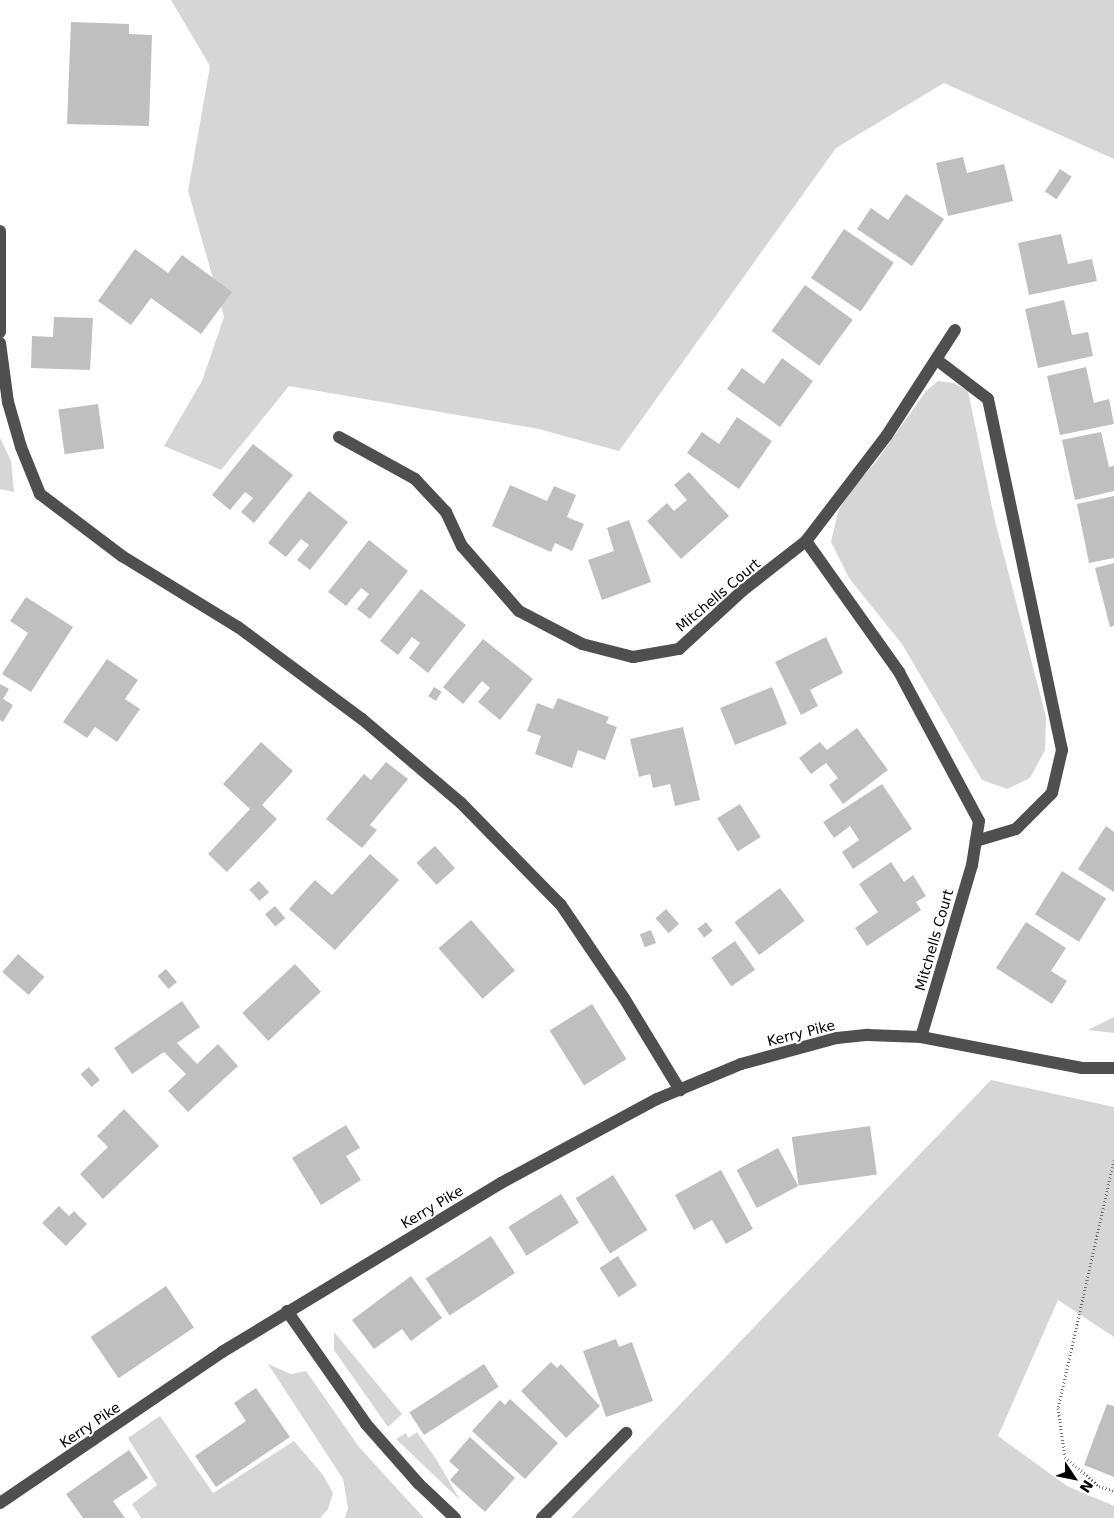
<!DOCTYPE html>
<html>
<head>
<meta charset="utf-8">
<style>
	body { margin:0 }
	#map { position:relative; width:1114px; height:1518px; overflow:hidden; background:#fff; font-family:"DejaVu Sans",sans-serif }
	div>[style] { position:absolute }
	.green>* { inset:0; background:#d6d6d6 }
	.building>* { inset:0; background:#bfbfbf; transform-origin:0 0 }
	.path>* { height:3px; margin-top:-1.5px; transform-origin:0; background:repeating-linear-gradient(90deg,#717171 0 1px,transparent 0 3.5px) }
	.minor>* { height:12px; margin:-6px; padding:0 6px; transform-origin:6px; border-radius:6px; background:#4f4f4f }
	span { translate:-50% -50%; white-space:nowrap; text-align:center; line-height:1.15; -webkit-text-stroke:4px #fff; paint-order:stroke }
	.street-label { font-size:14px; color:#000 }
	.north { position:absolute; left:1049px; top:1453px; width:50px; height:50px; -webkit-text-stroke:4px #fff; paint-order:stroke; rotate:124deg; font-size:14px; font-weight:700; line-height:20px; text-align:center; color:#000 }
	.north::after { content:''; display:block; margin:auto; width:18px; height:22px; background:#000; clip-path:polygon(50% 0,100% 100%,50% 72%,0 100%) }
</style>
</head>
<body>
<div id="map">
	<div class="green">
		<div style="clip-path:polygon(171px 0,1114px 0,1114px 159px,944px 83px,836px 148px,619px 451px,539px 429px,289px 386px,221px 470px,164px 446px,202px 381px,224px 317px,188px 191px,210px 66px)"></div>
		<div style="clip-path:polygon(938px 381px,954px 383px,968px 391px,995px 521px,1046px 717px,1045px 750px,1030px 778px,1007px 789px,982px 780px,902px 644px,849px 578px,831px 542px,838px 512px,849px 492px,875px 463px,926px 391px)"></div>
		<div style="clip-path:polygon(0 438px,11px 461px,14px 492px,0 489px)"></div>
		<div style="clip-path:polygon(1114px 1017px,1114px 1033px,1088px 1030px)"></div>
		<div style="clip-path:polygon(991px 1080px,1114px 1107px,1114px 1337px,1058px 1300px,998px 1436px,1067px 1486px,1114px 1506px,1114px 1518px,571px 1518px)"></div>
		<div style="clip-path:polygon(334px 1332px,402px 1414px,388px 1427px,334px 1350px)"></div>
		<div style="clip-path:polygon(268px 1364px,291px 1374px,306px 1371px,359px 1447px,424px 1518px,345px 1518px,348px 1508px,343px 1479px)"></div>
		<div style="clip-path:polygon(160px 1416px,213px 1493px,294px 1441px,323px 1475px,333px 1493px,328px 1509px,320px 1518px,141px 1518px,132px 1504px,157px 1485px,128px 1438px)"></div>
		<div style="clip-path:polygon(417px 1432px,436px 1459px,460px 1500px,396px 1439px,406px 1433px,408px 1438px)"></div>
	</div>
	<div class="building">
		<div style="clip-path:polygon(71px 22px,129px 24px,129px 34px,152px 35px,149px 126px,67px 124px)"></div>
		<div style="clip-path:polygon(963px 157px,967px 173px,1004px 164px,1013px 201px,948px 216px,936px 163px)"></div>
		<div style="left:1060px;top:169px;width:14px;height:27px;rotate:34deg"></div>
		<div style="clip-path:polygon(906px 194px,944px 219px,912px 266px,857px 229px,871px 208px,888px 220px)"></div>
		<div style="left:844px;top:229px;width:60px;height:59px;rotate:34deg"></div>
		<div style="clip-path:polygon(1061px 234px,1068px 264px,1092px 259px,1097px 281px,1029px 295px,1018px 243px)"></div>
		<div style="clip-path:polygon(135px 249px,168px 273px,182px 255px,232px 292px,201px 334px,151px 298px,131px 325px,98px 301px)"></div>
		<div style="left:805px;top:285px;width:59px;height:57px;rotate:36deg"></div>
		<div style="clip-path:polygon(1064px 300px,1072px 335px,1088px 332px,1093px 356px,1038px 368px,1025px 309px)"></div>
		<div style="clip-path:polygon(54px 317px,93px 318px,90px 370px,31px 368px,32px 336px,53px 337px)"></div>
		<div style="clip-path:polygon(782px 358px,813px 381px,780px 427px,727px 389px,742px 368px,764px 384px)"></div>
		<div style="clip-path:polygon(1086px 367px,1094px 403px,1109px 399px,1114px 424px,1060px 435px,1047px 376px)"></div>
		<div style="left:98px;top:404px;width:45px;height:40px;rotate:82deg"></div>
		<div style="clip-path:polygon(737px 417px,772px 441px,739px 489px,687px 453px,702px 432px,719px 444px)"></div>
		<div style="clip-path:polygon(1101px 432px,1109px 467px,1114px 466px,1114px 491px,1075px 500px,1062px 440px)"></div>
		<div style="clip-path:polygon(253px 444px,293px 475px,254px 523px,241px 512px,253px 498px,245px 492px,230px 510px,212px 495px)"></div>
		<div style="clip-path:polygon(689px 472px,729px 516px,681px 559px,647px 521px,667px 503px,674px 511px,687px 500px,674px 485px)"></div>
		<div style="clip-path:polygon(510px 485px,547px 501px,554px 486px,576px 495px,567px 517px,584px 524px,572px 551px,555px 543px,551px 552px,492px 526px)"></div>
		<div style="clip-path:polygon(309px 491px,348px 522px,310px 570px,297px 560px,309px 545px,301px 539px,286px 557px,268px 543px)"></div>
		<div style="clip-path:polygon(1114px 496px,1114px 558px,1089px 563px,1077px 504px)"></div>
		<div style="clip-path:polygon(629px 520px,651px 582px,602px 600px,588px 560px,614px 551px,607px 528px)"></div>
		<div style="clip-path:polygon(369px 540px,408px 571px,370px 619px,357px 609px,369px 594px,361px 588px,346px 606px,328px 592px)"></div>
		<div style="clip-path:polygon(1114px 563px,1114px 626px,1110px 627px,1095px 568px)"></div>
		<div style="clip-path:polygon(421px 589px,466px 625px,428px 673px,409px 658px,420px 643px,412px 637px,398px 655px,380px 641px)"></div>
		<div style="clip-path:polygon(26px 597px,73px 627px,31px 692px,2px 674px,28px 633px,10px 621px)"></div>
		<div style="clip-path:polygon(826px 637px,843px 673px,810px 690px,818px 706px,801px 715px,775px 662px)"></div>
		<div style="clip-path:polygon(483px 639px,533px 679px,500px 720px,478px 702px,490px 688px,482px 681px,463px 704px,443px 687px)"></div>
		<div style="clip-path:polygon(107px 659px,138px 680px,125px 699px,140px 709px,117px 742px,95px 727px,87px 738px,63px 722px)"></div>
		<div style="clip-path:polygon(0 684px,9px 689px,3px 699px,13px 705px,3px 722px,0 720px)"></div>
		<div style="left:434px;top:687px;width:9px;height:11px;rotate:32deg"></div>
		<div style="left:772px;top:687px;width:40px;height:56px;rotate:68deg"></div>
		<div style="clip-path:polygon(558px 698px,609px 717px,606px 723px,617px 727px,605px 760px,578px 750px,572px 768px,535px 754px,541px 736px,527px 731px,537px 703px,553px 709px)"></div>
		<div style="clip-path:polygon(683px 727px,700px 800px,675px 806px,670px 784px,653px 788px,650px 774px,639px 777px,630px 739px)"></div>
		<div style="clip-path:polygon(857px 728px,888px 770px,843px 804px,829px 785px,838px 778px,826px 763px,811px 774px,799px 758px,820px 742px,827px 750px)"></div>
		<div style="clip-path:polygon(261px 742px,293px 771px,262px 805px,277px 819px,227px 872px,208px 854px,250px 809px,223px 784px)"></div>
		<div style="clip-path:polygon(386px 762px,408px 779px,370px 825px,377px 830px,362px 848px,326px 819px,364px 774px,371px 780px)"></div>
		<div style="clip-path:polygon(882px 784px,912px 829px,853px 869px,842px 852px,859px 840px,850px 826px,834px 838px,823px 822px)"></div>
		<div style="left:740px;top:804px;width:39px;height:27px;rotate:58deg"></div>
		<div style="clip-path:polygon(1106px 826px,1114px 832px,1114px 892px,1078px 869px)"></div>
		<div style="left:435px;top:846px;width:30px;height:25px;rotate:48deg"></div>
		<div style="clip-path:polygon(370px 854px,399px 880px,335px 950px,289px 909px,315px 880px,332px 895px)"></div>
		<div style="clip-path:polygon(891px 862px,904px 882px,913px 875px,926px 896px,916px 902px,921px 910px,867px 946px,855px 928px,878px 912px,859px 884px)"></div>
		<div style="left:1062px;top:871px;width:52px;height:51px;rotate:32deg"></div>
		<div style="left:259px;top:881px;width:15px;height:13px;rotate:48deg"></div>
		<div style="left:780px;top:888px;width:41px;height:57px;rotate:53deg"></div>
		<div style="left:275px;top:906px;width:16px;height:13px;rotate:50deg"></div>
		<div style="left:666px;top:909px;width:20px;height:14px;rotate:49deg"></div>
		<div style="left:471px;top:920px;width:67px;height:43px;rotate:49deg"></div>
		<div style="left:706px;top:922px;width:11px;height:11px;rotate:52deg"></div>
		<div style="clip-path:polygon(1026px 922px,1066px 948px,1051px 971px,1067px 981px,1052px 1004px,996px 968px)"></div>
		<div style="left:651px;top:930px;width:14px;height:12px;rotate:69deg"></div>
		<div style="left:735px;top:941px;width:35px;height:29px;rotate:55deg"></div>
		<div style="left:18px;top:954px;width:35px;height:24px;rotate:41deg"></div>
		<div style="left:295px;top:964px;width:38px;height:72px;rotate:47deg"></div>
		<div style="left:166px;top:969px;width:17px;height:11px;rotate:50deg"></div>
		<div style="clip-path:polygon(182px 1001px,200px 1027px,177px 1043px,197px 1064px,218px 1044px,238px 1066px,188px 1112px,168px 1091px,186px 1074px,164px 1052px,132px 1074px,114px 1048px)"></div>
		<div style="left:592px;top:1004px;width:65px;height:50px;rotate:58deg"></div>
		<div style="left:89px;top:1067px;width:17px;height:11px;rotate:50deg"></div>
		<div style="clip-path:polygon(124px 1109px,159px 1146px,103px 1199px,80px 1174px,108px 1147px,97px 1136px)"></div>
		<div style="clip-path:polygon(346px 1125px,360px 1148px,346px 1156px,361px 1180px,321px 1205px,292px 1158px)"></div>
		<div style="left:870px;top:1126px;width:49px;height:79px;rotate:82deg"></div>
		<div style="left:778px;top:1148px;width:43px;height:47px;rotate:62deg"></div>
		<div style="clip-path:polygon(721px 1170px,753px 1229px,726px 1244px,712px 1220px,694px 1230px,675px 1195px)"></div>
		<div style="left:613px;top:1175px;width:65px;height:44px;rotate:58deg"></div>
		<div style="left:561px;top:1194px;width:34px;height:62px;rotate:58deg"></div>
		<div style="clip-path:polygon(59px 1206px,69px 1216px,74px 1211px,87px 1224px,66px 1246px,42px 1223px)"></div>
		<div style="left:491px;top:1236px;width:44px;height:78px;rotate:57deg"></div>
		<div style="left:618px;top:1256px;width:35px;height:22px;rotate:57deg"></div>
		<div style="clip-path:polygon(411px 1276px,442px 1318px,411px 1341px,402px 1329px,374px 1349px,352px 1320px)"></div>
		<div style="left:166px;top:1286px;width:50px;height:91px;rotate:56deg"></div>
		<div style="clip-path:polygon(616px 1339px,619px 1347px,632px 1342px,653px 1401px,606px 1417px,583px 1351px)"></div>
		<div style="clip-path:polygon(551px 1362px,557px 1368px,561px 1364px,600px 1406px,566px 1438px,521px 1391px)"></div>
		<div style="left:484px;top:1364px;width:27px;height:89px;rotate:57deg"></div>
		<div style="clip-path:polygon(256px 1388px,290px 1437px,216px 1487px,195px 1456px,246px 1421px,234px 1403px)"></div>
		<div style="clip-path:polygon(510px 1399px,558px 1443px,525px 1479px,472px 1431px,500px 1400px,505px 1405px)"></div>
		<div style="clip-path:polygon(1107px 1404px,1114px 1406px,1114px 1477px,1084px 1465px)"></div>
		<div style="clip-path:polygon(470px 1437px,515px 1478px,485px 1512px,450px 1480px,459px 1470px,449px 1461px)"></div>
		<div style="clip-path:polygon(129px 1450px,148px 1478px,113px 1501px,125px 1518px,83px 1518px,66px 1494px)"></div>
	</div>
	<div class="path">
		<div style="left:1114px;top:1160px;width:254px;rotate:102.7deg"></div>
		<div style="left:1058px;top:1408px;width:49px;rotate:81.9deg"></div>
		<div style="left:1065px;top:1457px;width:45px;rotate:40.5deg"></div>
		<div style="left:1099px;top:1486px;width:16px;rotate:18deg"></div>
	</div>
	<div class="minor">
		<div style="left:0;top:231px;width:101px;rotate:90deg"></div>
		<div style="left:0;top:343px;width:60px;rotate:82.3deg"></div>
		<div style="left:8px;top:402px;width:47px;rotate:73.9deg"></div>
		<div style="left:21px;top:447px;width:51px;rotate:68deg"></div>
		<div style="left:40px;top:494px;width:103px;rotate:37.1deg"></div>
		<div style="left:122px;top:556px;width:136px;rotate:31.5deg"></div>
		<div style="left:238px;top:627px;width:154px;rotate:36.6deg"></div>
		<div style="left:362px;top:719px;width:130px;rotate:40.3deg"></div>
		<div style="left:461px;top:803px;width:143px;rotate:45.6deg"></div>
		<div style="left:561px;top:905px;width:112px;rotate:55.9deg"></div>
		<div style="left:624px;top:998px;width:108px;rotate:58.7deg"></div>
		<div style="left:937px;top:360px;width:64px;rotate:37.4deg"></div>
		<div style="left:988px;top:399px;width:359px;rotate:78.1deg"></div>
		<div style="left:1062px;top:750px;width:44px;rotate:103.1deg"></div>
		<div style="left:1052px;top:793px;width:51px;rotate:135deg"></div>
		<div style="left:1016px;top:829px;width:42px;rotate:163.3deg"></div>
		<div style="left:339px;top:437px;width:87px;rotate:28.9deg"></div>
		<div style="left:415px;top:479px;width:45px;rotate:46.8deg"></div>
		<div style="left:446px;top:512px;width:38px;rotate:65deg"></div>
		<div style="left:462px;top:546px;width:86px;rotate:48.8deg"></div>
		<div style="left:519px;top:611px;width:71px;rotate:27.6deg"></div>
		<div style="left:582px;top:644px;width:53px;rotate:14.3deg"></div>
		<div style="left:633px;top:657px;width:47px;rotate:-9.9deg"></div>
		<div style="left:679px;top:649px;width:86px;rotate:-42.6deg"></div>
		<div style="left:742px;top:591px;width:81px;rotate:-38deg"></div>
		<div style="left:806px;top:541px;width:161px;rotate:54.6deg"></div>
		<div style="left:899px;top:672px;width:169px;rotate:61.8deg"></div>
		<div style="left:979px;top:821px;width:45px;rotate:99deg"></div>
		<div style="left:972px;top:865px;width:179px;rotate:106.5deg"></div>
		<div style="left:806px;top:541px;width:133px;rotate:-52.6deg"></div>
		<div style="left:887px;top:435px;width:125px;rotate:-57.1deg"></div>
		<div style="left:287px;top:1311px;width:138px;rotate:55deg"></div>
		<div style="left:366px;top:1424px;width:79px;rotate:48.6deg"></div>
		<div style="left:418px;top:1483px;width:51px;rotate:43.4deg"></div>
		<div style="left:0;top:1503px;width:268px;rotate:-34.2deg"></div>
		<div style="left:222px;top:1352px;width:326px;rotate:-31.2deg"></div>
		<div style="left:501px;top:1183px;width:177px;rotate:-28.3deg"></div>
		<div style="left:657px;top:1099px;width:91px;rotate:-22.6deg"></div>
		<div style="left:741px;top:1064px;width:99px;rotate:-15.2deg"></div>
		<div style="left:837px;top:1038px;width:31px;rotate:-6deg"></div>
		<div style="left:868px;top:1035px;width:53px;rotate:2.2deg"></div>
		<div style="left:921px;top:1037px;width:164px;rotate:10.9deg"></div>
		<div style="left:1082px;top:1068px;width:32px"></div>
		<div style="left:542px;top:1518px;width:120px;rotate:-45.3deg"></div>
	</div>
	<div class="street-label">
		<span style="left:718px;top:595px;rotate:-40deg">Mitchells Court</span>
		<span style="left:934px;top:940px;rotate:-74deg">Mitchells Court</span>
		<span style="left:801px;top:1033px;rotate:-14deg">Kerry Pike</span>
		<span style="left:432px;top:1207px;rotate:-31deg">Kerry Pike</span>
		<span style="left:90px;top:1425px;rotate:-34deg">Kerry Pike</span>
	</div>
	<div class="north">N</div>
</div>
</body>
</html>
